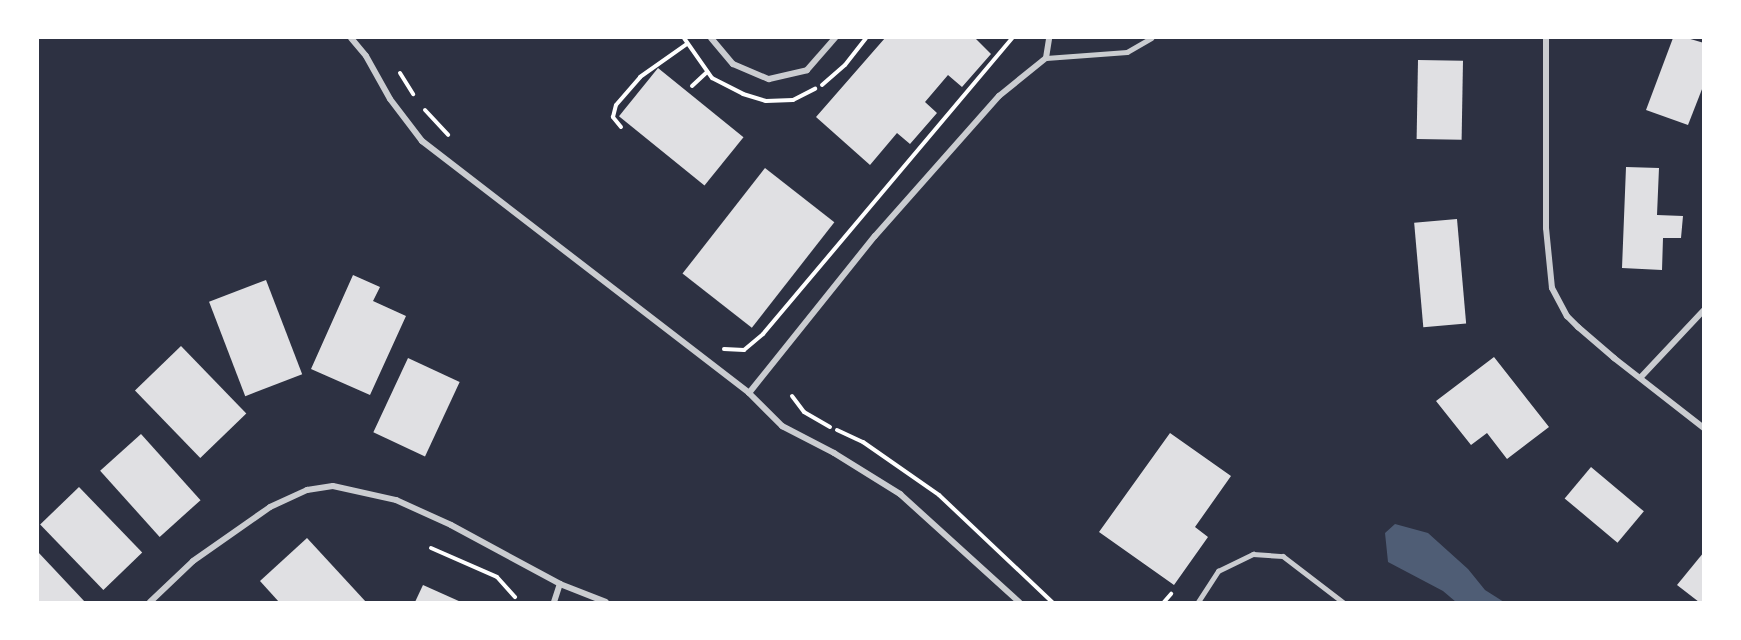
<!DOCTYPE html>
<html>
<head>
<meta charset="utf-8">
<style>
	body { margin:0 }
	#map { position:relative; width:1741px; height:640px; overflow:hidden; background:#2d3142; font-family:"IBM Plex Serif",serif }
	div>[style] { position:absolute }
	.water>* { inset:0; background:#4f5d75 }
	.building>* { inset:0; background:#e0e0e3; transform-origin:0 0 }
	.path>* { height:4px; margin:-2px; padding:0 2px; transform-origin:2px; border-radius:2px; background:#fff }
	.service>* { height:4.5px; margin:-2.25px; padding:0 2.25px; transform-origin:2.25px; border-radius:2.25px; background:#caccd0 }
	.minor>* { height:6px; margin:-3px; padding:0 3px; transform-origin:3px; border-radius:3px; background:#caccd0 }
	span { translate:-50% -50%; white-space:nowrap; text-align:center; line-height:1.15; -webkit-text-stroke:4.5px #fff; paint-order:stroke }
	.frame { position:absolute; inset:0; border:39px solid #fff; pointer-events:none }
</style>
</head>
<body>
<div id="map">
	<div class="water">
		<div style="clip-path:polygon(1395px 524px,1428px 533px,1468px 569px,1485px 590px,1504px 602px,1456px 602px,1443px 591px,1388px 562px,1385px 533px)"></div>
	</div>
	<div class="building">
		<div style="clip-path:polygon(885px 38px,975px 38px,991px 54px,962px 87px,948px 75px,925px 102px,937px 113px,910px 144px,897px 133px,870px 165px,816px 117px)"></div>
		<div style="clip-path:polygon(1673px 38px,1687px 38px,1704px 43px,1704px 84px,1688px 125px,1646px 110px)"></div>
		<div style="left:1418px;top:60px;width:45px;height:79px;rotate:1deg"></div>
		<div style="left:658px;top:68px;width:110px;height:62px;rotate:39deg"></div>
		<div style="clip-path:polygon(1626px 167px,1659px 168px,1657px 215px,1683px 216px,1681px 238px,1663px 238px,1662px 270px,1622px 268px)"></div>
		<div style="left:765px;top:168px;width:88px;height:134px;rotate:38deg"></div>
		<div style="left:1457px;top:219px;width:105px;height:43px;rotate:85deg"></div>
		<div style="clip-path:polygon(353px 275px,380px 287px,373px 301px,406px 316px,370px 395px,311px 369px)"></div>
		<div style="left:266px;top:280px;width:101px;height:61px;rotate:69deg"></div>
		<div style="left:181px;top:346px;width:94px;height:64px;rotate:46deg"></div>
		<div style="clip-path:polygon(1494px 357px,1549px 427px,1507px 459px,1487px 433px,1471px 445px,1436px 401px)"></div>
		<div style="left:408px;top:358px;width:57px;height:82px;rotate:25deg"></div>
		<div style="clip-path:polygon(1170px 433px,1231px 476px,1195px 527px,1208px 537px,1174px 585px,1099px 532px)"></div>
		<div style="left:141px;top:434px;width:89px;height:55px;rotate:48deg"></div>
		<div style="left:1591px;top:467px;width:69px;height:41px;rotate:40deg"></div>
		<div style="left:79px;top:487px;width:91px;height:54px;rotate:46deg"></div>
		<div style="clip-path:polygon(307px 538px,366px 602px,279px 602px,260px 581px)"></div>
		<div style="clip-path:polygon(38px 552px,85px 602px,38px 602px)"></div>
		<div style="clip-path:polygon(1704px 552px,1704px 602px,1699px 602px,1677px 585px)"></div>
		<div style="clip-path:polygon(423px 585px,461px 602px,415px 602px)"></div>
	</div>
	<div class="path">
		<div style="left:684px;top:38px;width:49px;rotate:55deg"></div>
		<div style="left:712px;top:78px;width:35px;rotate:27deg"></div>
		<div style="left:743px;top:94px;width:24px;rotate:17deg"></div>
		<div style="left:766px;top:101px;width:27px;rotate:-2deg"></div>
		<div style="left:793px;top:100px;width:25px;rotate:-27deg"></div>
		<div style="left:400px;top:73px;width:25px;rotate:58deg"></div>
		<div style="left:822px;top:85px;width:30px;rotate:-41deg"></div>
		<div style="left:845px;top:65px;width:34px;rotate:-52deg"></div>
		<div style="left:692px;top:86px;width:21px;rotate:-43deg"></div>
		<div style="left:425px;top:110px;width:34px;rotate:47deg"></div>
		<div style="left:621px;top:127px;width:13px;rotate:-129deg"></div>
		<div style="left:613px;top:117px;width:12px;rotate:-76deg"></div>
		<div style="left:616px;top:105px;width:37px;rotate:-49deg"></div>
		<div style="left:640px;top:77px;width:57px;rotate:-35.1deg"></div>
		<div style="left:724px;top:349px;width:20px;rotate:3deg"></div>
		<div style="left:744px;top:350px;width:25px;rotate:-40deg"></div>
		<div style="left:763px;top:334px;width:387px;rotate:-49.9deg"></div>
		<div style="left:792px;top:396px;width:20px;rotate:53deg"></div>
		<div style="left:804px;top:412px;width:30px;rotate:30deg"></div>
		<div style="left:837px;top:430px;width:29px;rotate:25deg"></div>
		<div style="left:863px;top:442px;width:93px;rotate:34.9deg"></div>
		<div style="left:939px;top:495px;width:156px;rotate:43.4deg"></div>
		<div style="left:431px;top:548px;width:72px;rotate:23.7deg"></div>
		<div style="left:497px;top:577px;width:27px;rotate:48deg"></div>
		<div style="left:1164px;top:602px;width:11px;rotate:-49deg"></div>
	</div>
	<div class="service">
		<div style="left:1046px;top:58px;width:81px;rotate:-4.2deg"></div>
		<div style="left:1127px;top:52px;width:28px;rotate:-30deg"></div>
		<div style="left:1198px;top:602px;width:37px;rotate:-57deg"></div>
		<div style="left:1218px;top:571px;width:39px;rotate:-26deg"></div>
		<div style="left:1253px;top:554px;width:30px;rotate:4deg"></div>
		<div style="left:1283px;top:556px;width:76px;rotate:37.5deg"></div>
	</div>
	<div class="minor">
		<div style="left:351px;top:38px;width:23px;rotate:50deg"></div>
		<div style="left:366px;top:56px;width:49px;rotate:60.8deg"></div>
		<div style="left:390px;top:99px;width:53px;rotate:52.7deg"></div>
		<div style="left:422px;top:141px;width:413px;rotate:37.6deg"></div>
		<div style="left:749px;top:393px;width:47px;rotate:45deg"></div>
		<div style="left:782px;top:426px;width:59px;rotate:27.4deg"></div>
		<div style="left:834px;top:453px;width:78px;rotate:31.8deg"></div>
		<div style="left:900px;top:494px;width:161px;rotate:42.2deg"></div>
		<div style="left:711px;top:38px;width:34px;rotate:50deg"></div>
		<div style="left:733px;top:64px;width:39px;rotate:23deg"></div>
		<div style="left:769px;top:79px;width:39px;rotate:-13deg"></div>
		<div style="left:807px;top:70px;width:43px;rotate:-48.8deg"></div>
		<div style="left:1546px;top:38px;width:190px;rotate:90deg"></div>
		<div style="left:1546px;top:228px;width:60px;rotate:84.3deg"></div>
		<div style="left:1552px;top:288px;width:32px;rotate:62deg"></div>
		<div style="left:1567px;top:316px;width:16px;rotate:45deg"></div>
		<div style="left:1578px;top:327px;width:48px;rotate:40.7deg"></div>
		<div style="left:1614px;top:358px;width:114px;rotate:37.9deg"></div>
		<div style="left:1641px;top:377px;width:92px;rotate:-46.8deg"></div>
		<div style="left:749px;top:393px;width:201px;rotate:-51.3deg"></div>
		<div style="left:875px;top:236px;width:187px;rotate:-48.5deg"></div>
		<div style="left:999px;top:96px;width:60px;rotate:-39deg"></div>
		<div style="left:1046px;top:58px;width:20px;rotate:-81deg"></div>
		<div style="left:150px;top:602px;width:59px;rotate:-43.6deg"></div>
		<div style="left:193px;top:561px;width:94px;rotate:-35deg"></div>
		<div style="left:270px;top:507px;width:41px;rotate:-24.7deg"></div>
		<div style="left:307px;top:490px;width:26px;rotate:-9deg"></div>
		<div style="left:333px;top:486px;width:65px;rotate:12.5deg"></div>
		<div style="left:396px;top:500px;width:60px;rotate:24.4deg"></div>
		<div style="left:451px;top:525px;width:124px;rotate:28.4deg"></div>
		<div style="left:560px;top:584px;width:49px;rotate:21.4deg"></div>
		<div style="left:554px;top:602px;width:19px;rotate:-72deg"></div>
	</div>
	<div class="frame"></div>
</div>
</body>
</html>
